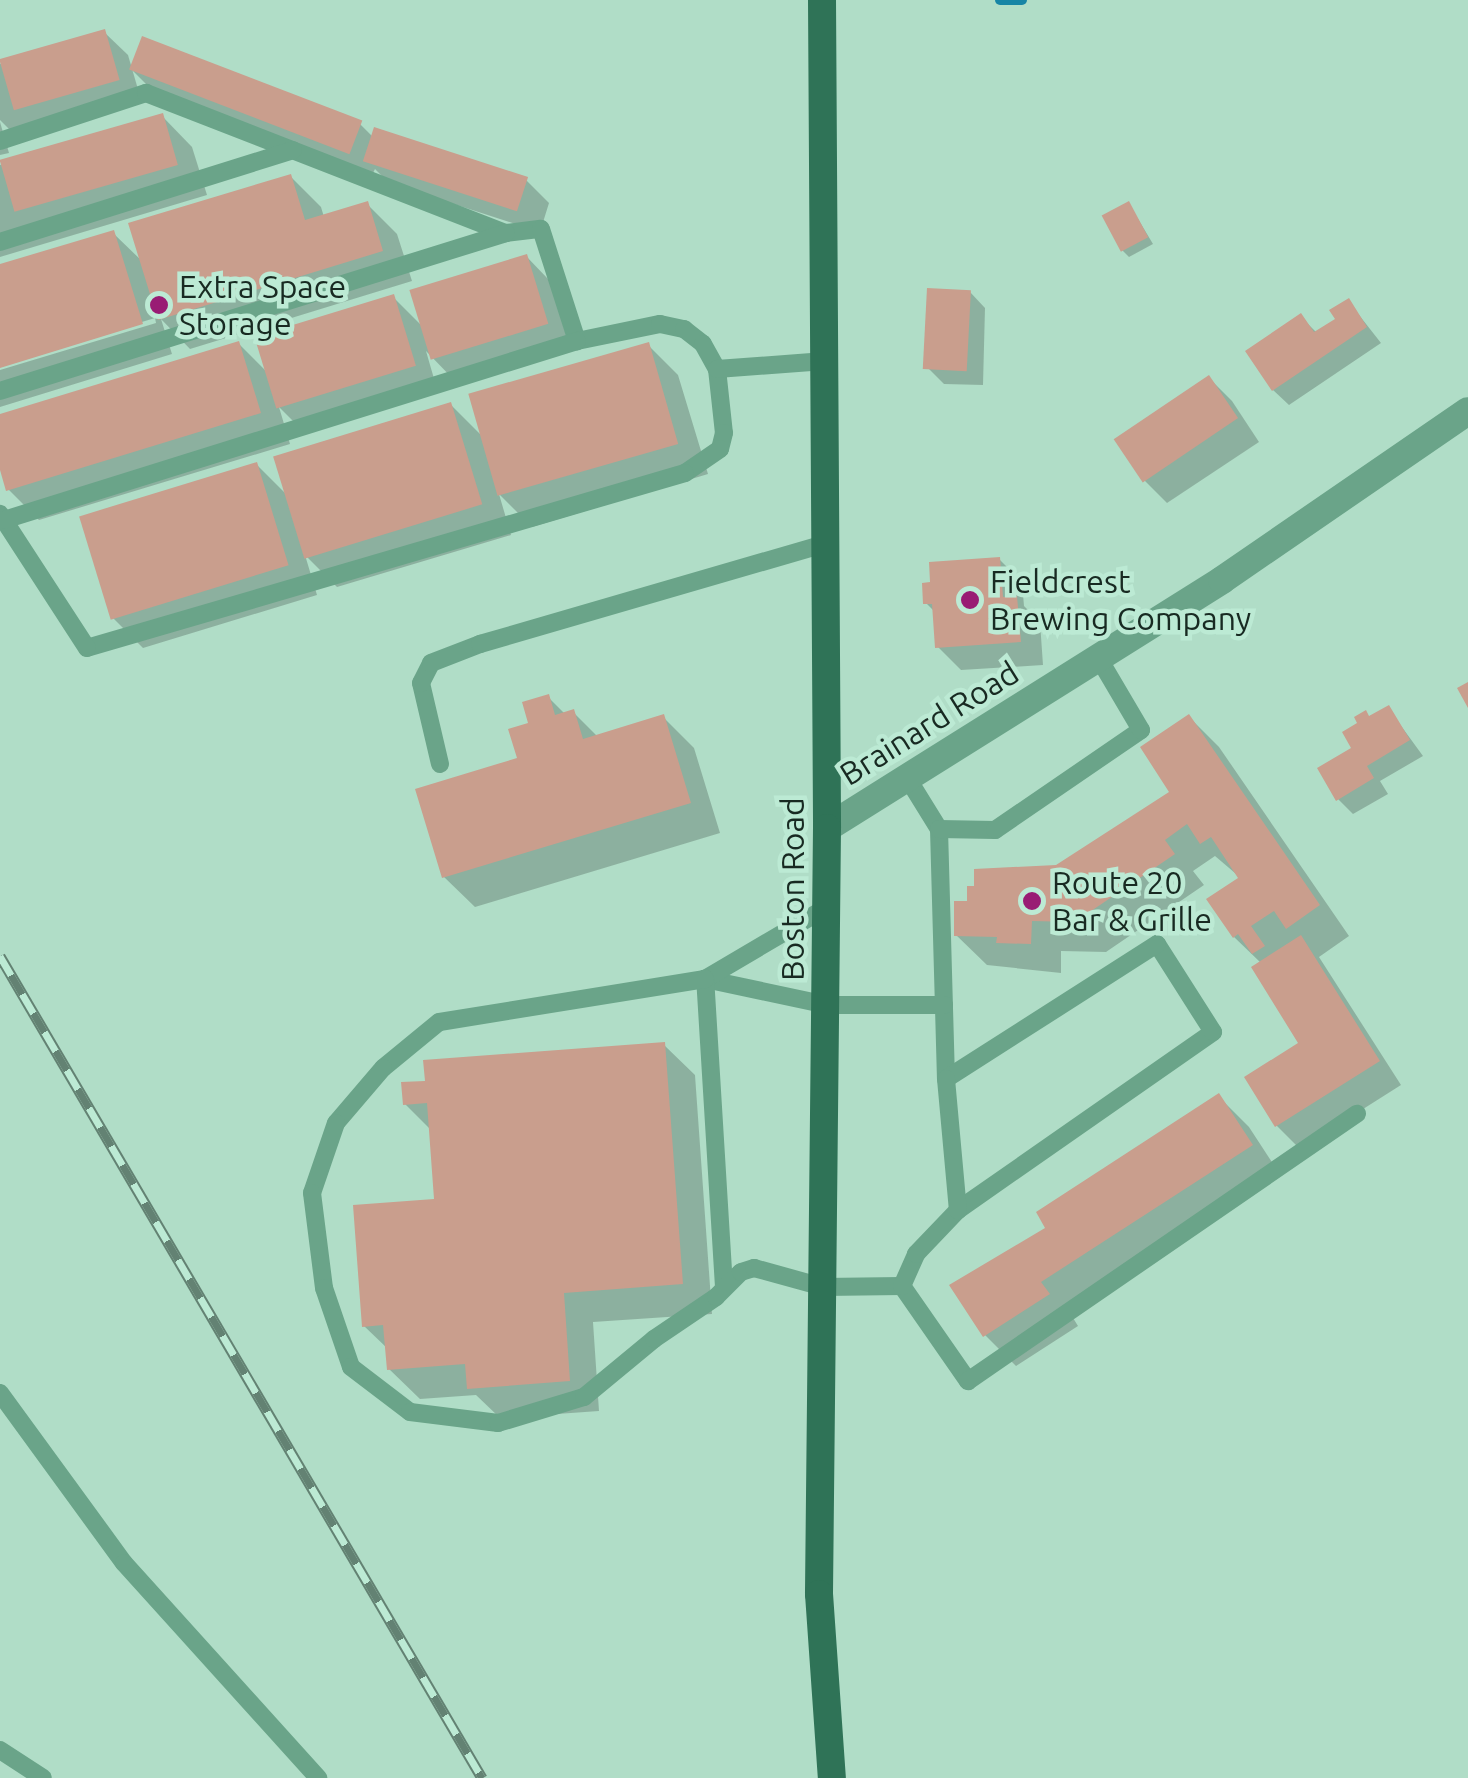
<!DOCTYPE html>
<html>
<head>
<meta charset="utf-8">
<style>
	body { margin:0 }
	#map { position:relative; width:1468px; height:1778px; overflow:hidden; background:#b0ddc7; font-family:Ubuntu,sans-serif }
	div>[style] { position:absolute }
	.shadow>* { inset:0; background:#0003 }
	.stream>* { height:10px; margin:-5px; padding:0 5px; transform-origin:5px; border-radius:5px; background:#1785a5 }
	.building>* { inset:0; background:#c99e8d; transform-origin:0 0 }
	.service>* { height:18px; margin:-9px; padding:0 9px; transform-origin:9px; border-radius:9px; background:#6aa489 }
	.tertiary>* { height:28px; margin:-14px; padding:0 14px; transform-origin:14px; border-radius:14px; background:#6aa489 }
	.primary>* { height:28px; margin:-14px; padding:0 14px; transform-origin:14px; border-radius:14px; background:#2f7357 }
	.rail>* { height:11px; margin-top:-5.5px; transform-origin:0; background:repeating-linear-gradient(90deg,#bcead4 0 22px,#638273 0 44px); box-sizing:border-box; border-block:2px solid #638273 }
	.dots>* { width:28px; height:28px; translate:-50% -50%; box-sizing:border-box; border:5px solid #bcead4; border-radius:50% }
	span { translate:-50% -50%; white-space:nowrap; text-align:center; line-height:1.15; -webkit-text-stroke:9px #bcead4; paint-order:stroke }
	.poi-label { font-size:32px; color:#182a22 }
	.left { translate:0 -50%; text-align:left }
	.street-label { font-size:32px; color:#182a22 }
</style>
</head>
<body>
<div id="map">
	<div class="shadow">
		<div style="clip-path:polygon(104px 32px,128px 55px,142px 103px,20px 140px,0 120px,0 64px)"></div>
		<div style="clip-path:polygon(132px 70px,360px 124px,373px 137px,526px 180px,549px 203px,540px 232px,389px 183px,375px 169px,371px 177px,155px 93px)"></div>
		<div style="clip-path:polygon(162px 116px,192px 147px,207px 195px,0 257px,0 165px)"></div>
		<div style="clip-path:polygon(0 122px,9px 153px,0 155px)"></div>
		<div style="clip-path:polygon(291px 177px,321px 207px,324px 217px,367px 204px,397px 234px,412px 281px,190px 349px,161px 319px,172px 354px,0 407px,0 370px,156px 323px,155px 318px,0 365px,0 267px,113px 233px,143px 262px)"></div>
		<div style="clip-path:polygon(1129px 204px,1153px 244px,1129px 257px,1122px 250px)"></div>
		<div style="clip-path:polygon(526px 256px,549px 280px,570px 347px,456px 382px,426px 351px,437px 389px,302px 430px,279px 407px,290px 444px,39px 520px,8px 489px,0 462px,0 417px,239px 344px,269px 374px,393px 297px,423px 327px)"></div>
		<div style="clip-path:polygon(970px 292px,985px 308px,983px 385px,944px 384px,928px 368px)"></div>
		<div style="clip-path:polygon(1348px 301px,1381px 343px,1289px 405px,1273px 390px,1301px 317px,1317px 333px,1338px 319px)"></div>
		<div style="clip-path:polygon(648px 345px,678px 375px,708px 474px,532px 527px,499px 494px,511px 535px,337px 587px,305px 555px,317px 595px,143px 648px,112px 617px,256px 464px,288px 496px,451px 405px,484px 438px)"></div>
		<div style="clip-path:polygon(1209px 378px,1232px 401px,1259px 442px,1167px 503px,1144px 480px)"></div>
		<div style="clip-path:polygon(999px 559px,1022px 582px,1024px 606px,1040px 622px,1043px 665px,961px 670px,938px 647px,935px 612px,926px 603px)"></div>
		<div style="clip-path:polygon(548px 697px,565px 714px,573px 712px,598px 737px,663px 717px,694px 748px,720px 833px,475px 907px,444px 877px,520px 760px,532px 724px)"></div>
		<div style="clip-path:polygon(1388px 708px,1423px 756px,1380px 781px,1388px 794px,1353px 814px,1338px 799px,1355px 748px,1370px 718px)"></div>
		<div style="clip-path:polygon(1189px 717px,1219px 747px,1349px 936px,1319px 957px,1401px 1085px,1300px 1149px,1277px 1126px,1248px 1078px,1302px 1044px,1261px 963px,1234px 937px,1210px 900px,1242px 879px,1215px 856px,1193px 871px,1204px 885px,1106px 952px,1061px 951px,1061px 973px,987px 965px,956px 935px,969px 904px,1057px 868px,1172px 792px)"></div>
		<div style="clip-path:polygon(664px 1045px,695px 1075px,712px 1314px,593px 1322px,599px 1411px,500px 1418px,476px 1395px,420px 1399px,389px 1369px,388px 1349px,364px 1326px,436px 1202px,431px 1130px,405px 1104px)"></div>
		<div style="clip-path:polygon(1219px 1097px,1249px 1127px,1281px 1176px,1070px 1313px,1078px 1326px,1016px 1366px,985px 1335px,1049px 1229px)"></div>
	</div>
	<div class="stream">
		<div style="left:1000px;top:0;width:22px"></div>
	</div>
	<div class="building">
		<div style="left:105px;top:29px;width:53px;height:110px;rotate:74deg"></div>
		<div style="left:142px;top:36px;width:236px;height:36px;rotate:21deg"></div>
		<div style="left:163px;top:113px;width:54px;height:170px;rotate:74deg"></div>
		<div style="left:374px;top:127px;width:162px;height:36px;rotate:18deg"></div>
		<div style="clip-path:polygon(291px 174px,305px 220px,368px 201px,383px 251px,158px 320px,128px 223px)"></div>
		<div style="left:1129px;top:201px;width:41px;height:31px;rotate:62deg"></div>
		<div style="clip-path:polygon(114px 230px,143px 324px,0 368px,0 264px)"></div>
		<div style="left:527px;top:254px;width:73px;height:123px;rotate:73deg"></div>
		<div style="left:927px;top:288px;width:44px;height:81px;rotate:3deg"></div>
		<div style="left:394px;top:294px;width:75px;height:146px;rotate:73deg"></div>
		<div style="clip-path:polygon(1349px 298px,1367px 327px,1272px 391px,1245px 351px,1301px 313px,1314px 332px,1335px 319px,1329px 310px)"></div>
		<div style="clip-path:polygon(239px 341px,261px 413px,6px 491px,0 470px,0 414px)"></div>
		<div style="left:649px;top:342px;width:106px;height:188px;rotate:74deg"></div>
		<div style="left:1209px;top:375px;width:52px;height:115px;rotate:56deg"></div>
		<div style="left:451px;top:402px;width:107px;height:186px;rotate:73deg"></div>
		<div style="left:257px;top:462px;width:108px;height:186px;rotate:73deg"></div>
		<div style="clip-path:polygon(1000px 557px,1003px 597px,1017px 596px,1021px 642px,935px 648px,932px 604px,923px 604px,922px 583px,930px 582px,929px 562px)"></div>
		<div style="clip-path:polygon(1468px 682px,1468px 708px,1457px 688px)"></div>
		<div style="clip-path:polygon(549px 694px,555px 715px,574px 709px,583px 739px,664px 714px,691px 803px,442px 878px,415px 789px,517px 758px,508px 729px,528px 723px,522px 702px)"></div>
		<div style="clip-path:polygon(1389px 705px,1410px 740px,1367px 766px,1374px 778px,1336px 801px,1317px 768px,1351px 748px,1342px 732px,1357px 723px,1354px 717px,1366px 710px,1369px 716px)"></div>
		<div style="clip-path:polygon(1189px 714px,1320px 905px,1286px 929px,1274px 911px,1251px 926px,1265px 946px,1252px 954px,1238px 934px,1233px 938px,1206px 899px,1238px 878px,1211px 837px,1200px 844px,1187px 824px,1165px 840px,1175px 854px,1075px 922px,1032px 921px,1031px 944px,996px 943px,997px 937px,954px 936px,954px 901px,967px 901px,967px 886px,974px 886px,974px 869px,1056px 865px,1169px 792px,1140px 747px)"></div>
		<div style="clip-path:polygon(1301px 935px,1380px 1061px,1275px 1127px,1244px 1077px,1298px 1043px,1251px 967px)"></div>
		<div style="clip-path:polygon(665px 1042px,683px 1284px,564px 1293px,570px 1381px,467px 1389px,465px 1364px,387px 1370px,383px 1325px,362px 1327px,353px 1205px,434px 1199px,427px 1103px,403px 1105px,401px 1082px,425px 1081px,423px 1060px)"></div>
		<div style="clip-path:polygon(1219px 1093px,1253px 1145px,1041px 1282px,1050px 1294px,983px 1337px,949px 1285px,1045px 1228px,1036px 1212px)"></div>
	</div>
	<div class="service">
		<div style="left:0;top:141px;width:154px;rotate:-18.2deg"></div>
		<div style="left:146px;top:93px;width:386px;rotate:21.3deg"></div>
		<div style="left:506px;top:233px;width:35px;rotate:-7deg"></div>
		<div style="left:541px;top:229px;width:118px;rotate:72.2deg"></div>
		<div style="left:577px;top:341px;width:85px;rotate:-11.6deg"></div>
		<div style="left:660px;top:324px;width:25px;rotate:12deg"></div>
		<div style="left:684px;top:329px;width:24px;rotate:38deg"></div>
		<div style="left:703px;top:344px;width:29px;rotate:61deg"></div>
		<div style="left:717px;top:369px;width:64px;rotate:83.8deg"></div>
		<div style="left:724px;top:433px;width:16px;rotate:104deg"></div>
		<div style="left:720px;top:449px;width:42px;rotate:145.6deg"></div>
		<div style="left:685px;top:473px;width:623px;rotate:163.69deg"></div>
		<div style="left:87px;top:648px;width:160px;rotate:-123deg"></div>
		<div style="left:0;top:242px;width:307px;rotate:-17.4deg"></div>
		<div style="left:717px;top:369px;width:108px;rotate:-4.2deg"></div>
		<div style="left:0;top:391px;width:530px;rotate:-17.34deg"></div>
		<div style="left:4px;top:520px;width:600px;rotate:-17.35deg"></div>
		<div style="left:440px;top:764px;width:83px;rotate:-103.2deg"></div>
		<div style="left:421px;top:683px;width:22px;rotate:-63deg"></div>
		<div style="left:431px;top:663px;width:53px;rotate:-21.2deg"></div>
		<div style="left:480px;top:644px;width:358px;rotate:-16.2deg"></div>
		<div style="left:908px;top:779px;width:59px;rotate:58.2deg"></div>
		<div style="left:939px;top:829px;width:250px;rotate:88.4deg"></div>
		<div style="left:939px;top:829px;width:56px;rotate:1deg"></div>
		<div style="left:995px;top:830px;width:177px;rotate:-34.4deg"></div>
		<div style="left:1141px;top:730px;width:85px;rotate:-120.5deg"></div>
		<div style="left:705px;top:979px;width:125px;rotate:12deg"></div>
		<div style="left:827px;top:1005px;width:117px"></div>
		<div style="left:705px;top:979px;width:142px;rotate:-30.5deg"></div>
		<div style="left:902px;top:1286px;width:116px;rotate:55.2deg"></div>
		<div style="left:968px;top:1381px;width:472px;rotate:-34.5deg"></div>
		<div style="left:724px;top:1287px;width:309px;rotate:-93.5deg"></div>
		<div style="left:705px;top:979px;width:269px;rotate:170.8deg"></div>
		<div style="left:439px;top:1022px;width:72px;rotate:140.6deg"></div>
		<div style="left:383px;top:1068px;width:72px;rotate:130.5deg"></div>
		<div style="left:336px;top:1123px;width:74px;rotate:108.9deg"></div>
		<div style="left:312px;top:1193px;width:96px;rotate:82.8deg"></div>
		<div style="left:324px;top:1288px;width:83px;rotate:71.1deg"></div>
		<div style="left:351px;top:1367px;width:74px;rotate:37.3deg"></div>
		<div style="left:410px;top:1412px;width:89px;rotate:7.1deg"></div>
		<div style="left:498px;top:1423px;width:90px;rotate:-16.8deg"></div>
		<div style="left:584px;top:1397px;width:91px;rotate:-39.6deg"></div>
		<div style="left:654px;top:1339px;width:75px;rotate:-34.1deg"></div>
		<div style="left:716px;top:1297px;width:35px;rotate:-45deg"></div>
		<div style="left:741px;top:1272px;width:14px;rotate:-17deg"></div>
		<div style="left:754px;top:1268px;width:72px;rotate:15.4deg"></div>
		<div style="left:823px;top:1287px;width:79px;rotate:-0.7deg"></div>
		<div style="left:902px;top:1286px;width:35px;rotate:-66deg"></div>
		<div style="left:916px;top:1254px;width:61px;rotate:-46.3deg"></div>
		<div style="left:958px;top:1210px;width:311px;rotate:-34.9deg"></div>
		<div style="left:1213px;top:1032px;width:104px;rotate:-122.5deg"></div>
		<div style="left:1157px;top:944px;width:250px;rotate:147.4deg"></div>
		<div style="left:946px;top:1079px;width:132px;rotate:84.8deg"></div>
		<div style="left:0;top:1393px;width:210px;rotate:53.9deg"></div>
		<div style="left:124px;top:1563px;width:290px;rotate:47.9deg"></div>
		<div style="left:0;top:1750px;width:51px;rotate:33.1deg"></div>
	</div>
	<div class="tertiary">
		<div style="left:827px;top:828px;width:466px;rotate:-32.1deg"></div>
		<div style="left:1222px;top:580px;width:298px;rotate:-34.5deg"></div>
	</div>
	<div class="primary">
		<div style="left:822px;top:0;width:828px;rotate:89.65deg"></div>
		<div style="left:827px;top:828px;width:766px;rotate:90.6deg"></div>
		<div style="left:819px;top:1594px;width:184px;rotate:86deg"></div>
	</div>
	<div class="rail">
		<div style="left:0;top:956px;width:953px;rotate:59.61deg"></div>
	</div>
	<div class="dots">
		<div style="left:159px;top:305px;background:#991c74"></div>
		<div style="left:970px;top:600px;background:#991c74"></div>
		<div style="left:1032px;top:901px;background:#991c74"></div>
	</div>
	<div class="poi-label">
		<span class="left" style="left:179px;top:305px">Extra Space<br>Storage</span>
		<span class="left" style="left:990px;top:600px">Fieldcrest<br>Brewing Company</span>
		<span class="left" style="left:1052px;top:901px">Route 20<br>Bar &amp; Grille</span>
	</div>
	<div class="street-label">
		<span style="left:929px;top:723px;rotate:-32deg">Brainard Road</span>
		<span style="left:792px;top:889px;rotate:-90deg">Boston Road</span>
	</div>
</div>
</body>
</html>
